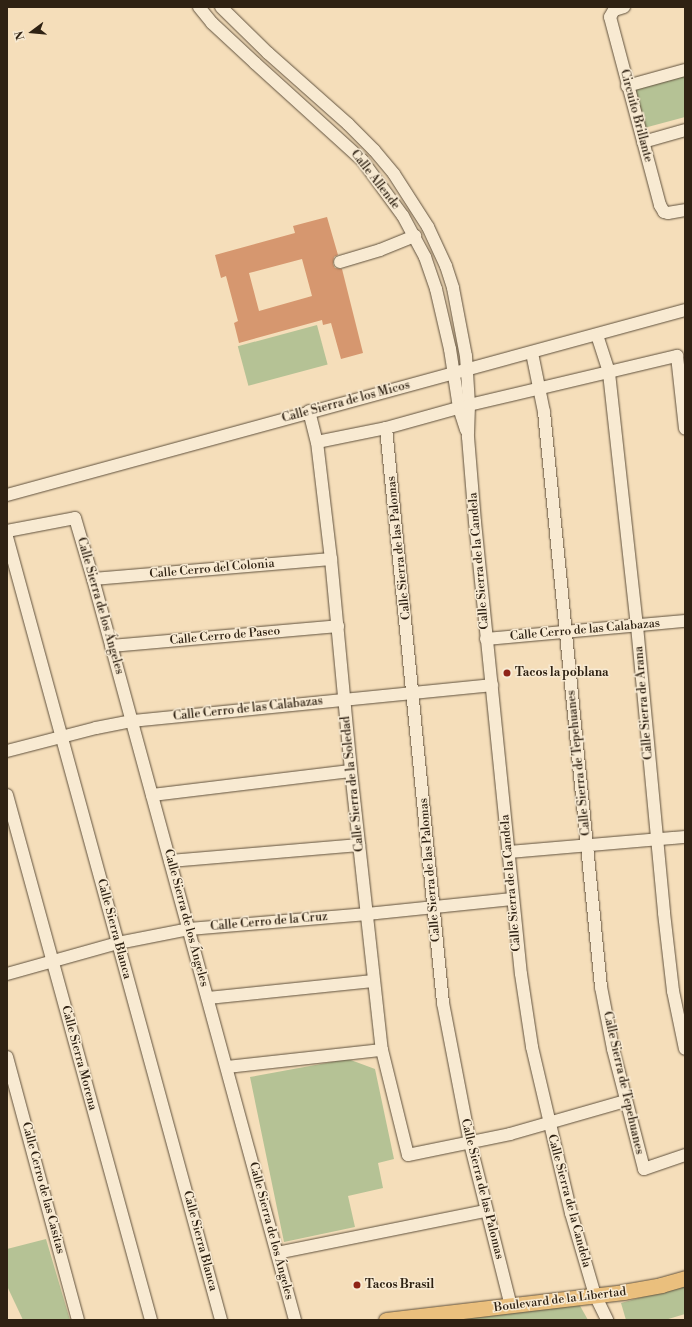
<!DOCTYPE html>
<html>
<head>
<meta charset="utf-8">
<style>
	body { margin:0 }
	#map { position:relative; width:692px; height:1327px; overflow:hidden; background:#f5deba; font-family:"Libre Bodoni",serif }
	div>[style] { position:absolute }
	.green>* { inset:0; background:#b5c295; transform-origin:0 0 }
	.building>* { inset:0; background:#d6976f }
	.roads { filter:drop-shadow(0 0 1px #60513d) drop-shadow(0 0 1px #60513d) }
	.minor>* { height:12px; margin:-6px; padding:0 6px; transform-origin:6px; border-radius:6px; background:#f8ead2 }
	.major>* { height:15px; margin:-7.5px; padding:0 7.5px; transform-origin:7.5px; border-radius:7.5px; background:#eabf7d }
	.dots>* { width:11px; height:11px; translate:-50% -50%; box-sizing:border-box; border:2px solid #f8ead2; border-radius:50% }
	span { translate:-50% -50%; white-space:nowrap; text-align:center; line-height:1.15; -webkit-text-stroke:3px #f8ead2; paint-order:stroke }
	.street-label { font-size:12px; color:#2f2213 }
	.poi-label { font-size:12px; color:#2f2213; font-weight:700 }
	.left { translate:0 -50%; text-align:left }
	.frame { position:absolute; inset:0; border:8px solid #2f2213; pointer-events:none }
	.north { position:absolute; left:12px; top:12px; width:40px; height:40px; -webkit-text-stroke:3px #f8ead2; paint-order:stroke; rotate:254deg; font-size:11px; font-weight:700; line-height:16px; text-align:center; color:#2f2213 }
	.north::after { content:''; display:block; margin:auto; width:14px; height:18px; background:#2f2213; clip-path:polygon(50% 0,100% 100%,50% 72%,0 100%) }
</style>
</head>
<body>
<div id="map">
	<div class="green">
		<div style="clip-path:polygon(685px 76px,685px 117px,644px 128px,633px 90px)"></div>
		<div style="left:317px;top:325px;width:41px;height:82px;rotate:75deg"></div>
		<div style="clip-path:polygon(348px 1059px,375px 1069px,394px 1159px,378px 1163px,383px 1188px,348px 1196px,355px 1227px,284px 1242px,250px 1077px)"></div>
		<div style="clip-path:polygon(46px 1239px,70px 1320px,23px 1320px,7px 1286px,7px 1249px)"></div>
		<div style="clip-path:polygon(685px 1285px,685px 1314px,665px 1320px,626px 1320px,621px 1303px)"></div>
		<div style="clip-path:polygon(579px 1304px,588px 1320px,443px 1320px)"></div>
	</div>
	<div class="building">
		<div style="clip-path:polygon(evenodd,327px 217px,338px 255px,334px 257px,333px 264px,335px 268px,342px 269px,363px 353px,341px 359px,331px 323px,323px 325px,322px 320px,239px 343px,234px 323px,238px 321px,226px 276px,221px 278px,215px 255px,295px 233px,293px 226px,327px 217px,302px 259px,312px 296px,259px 311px,249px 273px,302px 259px)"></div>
	</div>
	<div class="roads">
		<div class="minor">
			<div style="left:199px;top:7px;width:21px;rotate:51deg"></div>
			<div style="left:212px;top:23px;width:59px;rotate:42.9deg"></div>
			<div style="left:255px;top:63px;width:144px;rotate:42.2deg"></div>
			<div style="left:362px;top:160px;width:69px;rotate:53.8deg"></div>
			<div style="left:403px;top:216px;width:47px;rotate:61.8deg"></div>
			<div style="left:425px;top:257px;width:34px;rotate:71deg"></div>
			<div style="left:436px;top:289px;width:62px;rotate:76.9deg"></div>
			<div style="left:450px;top:349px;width:60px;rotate:81.3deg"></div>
			<div style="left:459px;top:408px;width:23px;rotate:72deg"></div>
			<div style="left:221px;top:7px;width:66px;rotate:44.4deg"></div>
			<div style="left:268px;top:53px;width:107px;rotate:41.6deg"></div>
			<div style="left:348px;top:124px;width:37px;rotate:45deg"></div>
			<div style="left:374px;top:150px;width:31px;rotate:50deg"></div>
			<div style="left:394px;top:174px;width:63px;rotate:57.3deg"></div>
			<div style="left:428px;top:227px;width:43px;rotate:65.2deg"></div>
			<div style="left:446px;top:266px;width:23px;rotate:72deg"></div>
			<div style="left:453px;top:288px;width:69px;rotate:79.2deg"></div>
			<div style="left:466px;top:356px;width:49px;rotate:86.5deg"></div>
			<div style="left:469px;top:405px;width:32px;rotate:92deg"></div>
			<div style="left:468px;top:437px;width:85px;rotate:85.3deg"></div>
			<div style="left:475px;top:522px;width:454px;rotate:84.2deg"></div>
			<div style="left:521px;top:974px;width:74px;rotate:81.4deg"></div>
			<div style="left:532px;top:1047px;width:171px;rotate:76.8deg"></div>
			<div style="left:571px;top:1213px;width:85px;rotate:73.7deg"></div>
			<div style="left:595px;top:1295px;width:28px;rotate:64deg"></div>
			<div style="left:624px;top:7px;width:10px;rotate:163deg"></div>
			<div style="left:614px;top:10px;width:8px;rotate:120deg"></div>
			<div style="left:610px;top:17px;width:195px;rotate:75.1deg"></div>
			<div style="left:660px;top:205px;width:8px;rotate:60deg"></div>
			<div style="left:664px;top:212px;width:4px;rotate:14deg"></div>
			<div style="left:668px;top:213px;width:17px;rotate:-10deg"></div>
			<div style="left:627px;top:86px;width:60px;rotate:-15.4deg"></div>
			<div style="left:643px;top:142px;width:44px;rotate:-15.9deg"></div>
			<div style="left:340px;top:262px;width:42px;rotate:-16.7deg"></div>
			<div style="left:380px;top:250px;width:38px;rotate:-22deg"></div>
			<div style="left:597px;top:335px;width:40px;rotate:72deg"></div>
			<div style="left:609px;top:373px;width:255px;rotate:83.7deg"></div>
			<div style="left:637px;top:626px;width:288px;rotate:84.6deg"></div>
			<div style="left:664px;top:913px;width:79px;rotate:83.4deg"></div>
			<div style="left:673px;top:991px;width:59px;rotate:78.3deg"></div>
			<div style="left:532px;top:353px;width:60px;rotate:78.5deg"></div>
			<div style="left:544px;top:412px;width:578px;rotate:84.34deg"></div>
			<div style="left:601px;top:987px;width:63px;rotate:79deg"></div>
			<div style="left:613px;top:1049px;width:124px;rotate:75.5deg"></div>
			<div style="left:644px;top:1169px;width:43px;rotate:-18.9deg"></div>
			<div style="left:309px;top:411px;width:32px;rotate:76deg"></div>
			<div style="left:317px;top:442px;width:118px;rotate:83.2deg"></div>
			<div style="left:331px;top:559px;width:213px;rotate:84.6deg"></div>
			<div style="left:351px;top:771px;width:281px;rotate:83.7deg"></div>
			<div style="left:382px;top:1050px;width:108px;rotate:76.1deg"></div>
			<div style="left:408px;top:1155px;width:104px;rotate:-11.6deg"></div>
			<div style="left:510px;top:1134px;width:120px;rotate:-16deg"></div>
			<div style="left:386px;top:428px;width:578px;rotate:84.34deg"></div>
			<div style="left:443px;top:1003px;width:143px;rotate:79.1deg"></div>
			<div style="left:470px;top:1143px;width:168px;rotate:75.9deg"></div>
			<div style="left:317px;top:442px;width:70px;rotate:-11.5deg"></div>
			<div style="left:386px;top:428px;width:86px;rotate:-15.5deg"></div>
			<div style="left:469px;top:405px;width:214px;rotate:-13.3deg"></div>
			<div style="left:677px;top:356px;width:73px;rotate:83.7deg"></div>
			<div style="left:7px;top:495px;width:703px;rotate:-15.26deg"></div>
			<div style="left:7px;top:531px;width:69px;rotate:-10.8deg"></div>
			<div style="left:75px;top:518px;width:64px;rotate:73.6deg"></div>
			<div style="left:93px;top:579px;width:768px;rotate:74.75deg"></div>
			<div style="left:7px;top:537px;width:812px;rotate:74.71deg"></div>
			<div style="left:93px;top:579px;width:239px;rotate:-4.8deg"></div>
			<div style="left:486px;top:639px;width:200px;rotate:-5.2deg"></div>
			<div style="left:111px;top:646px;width:228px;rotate:-5deg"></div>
			<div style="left:7px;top:751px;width:92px;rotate:-14.5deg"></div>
			<div style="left:96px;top:728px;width:37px;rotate:-11deg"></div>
			<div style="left:132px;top:721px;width:362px;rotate:-5.7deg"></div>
			<div style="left:7px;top:795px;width:544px;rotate:74.66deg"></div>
			<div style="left:152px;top:795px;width:200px;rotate:-6.9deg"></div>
			<div style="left:509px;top:852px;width:177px;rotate:-4.9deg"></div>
			<div style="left:170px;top:861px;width:190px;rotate:-4.8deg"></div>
			<div style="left:7px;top:974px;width:115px;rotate:-15.6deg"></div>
			<div style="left:118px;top:943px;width:72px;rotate:-11.2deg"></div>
			<div style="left:189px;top:929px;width:179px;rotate:-4.8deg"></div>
			<div style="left:367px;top:914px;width:146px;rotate:-5.9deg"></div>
			<div style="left:208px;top:998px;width:166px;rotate:-5.9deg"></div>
			<div style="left:7px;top:1057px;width:272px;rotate:74.9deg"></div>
			<div style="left:227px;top:1067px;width:156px;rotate:-6.3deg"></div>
			<div style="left:277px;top:1253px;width:213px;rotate:-11.4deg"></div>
		</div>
		<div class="major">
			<div style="left:386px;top:1320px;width:239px;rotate:-6.7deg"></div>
			<div style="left:623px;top:1292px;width:39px;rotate:-10deg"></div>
			<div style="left:661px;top:1285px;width:25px;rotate:-16deg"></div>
		</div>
	</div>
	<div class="dots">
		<div style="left:507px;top:673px;background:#8f2418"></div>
		<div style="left:357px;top:1285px;background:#8f2418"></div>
	</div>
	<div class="street-label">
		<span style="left:636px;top:116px;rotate:75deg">Circuito Brillante</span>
		<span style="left:375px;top:180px;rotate:52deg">Calle Allende</span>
		<span style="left:346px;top:402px;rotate:-15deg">Calle Sierra de los Micos</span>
		<span style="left:399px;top:548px;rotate:-96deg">Calle Sierra de las Palomas</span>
		<span style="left:479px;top:561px;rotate:-95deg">Calle Sierra de la Candela</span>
		<span style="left:212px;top:569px;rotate:-5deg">Calle Cerro del Colonia</span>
		<span style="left:100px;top:606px;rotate:74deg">Calle Sierra de los Ángeles</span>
		<span style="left:585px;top:630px;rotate:-5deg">Calle Cerro de las Calabazas</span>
		<span style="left:225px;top:636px;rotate:-5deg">Calle Cerro de Paseo</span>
		<span style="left:644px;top:703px;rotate:-95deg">Calle Sierra de Arana</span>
		<span style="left:248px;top:709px;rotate:-6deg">Calle Cerro de las Calabazas</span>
		<span style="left:579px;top:763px;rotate:-96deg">Calle Sierra de Tepehuanes</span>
		<span style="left:353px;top:784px;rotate:-96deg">Calle Sierra de la Soledad</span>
		<span style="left:430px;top:870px;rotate:-95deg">Calle Sierra de las Palomas</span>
		<span style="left:511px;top:883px;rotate:-95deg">Calle Sierra de la Candela</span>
		<span style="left:186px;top:918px;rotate:75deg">Calle Sierra de los Ángeles</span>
		<span style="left:269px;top:922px;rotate:-5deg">Calle Cerro de la Cruz</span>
		<span style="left:114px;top:929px;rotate:75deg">Calle Sierra Blanca</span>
		<span style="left:79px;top:1058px;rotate:75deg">Calle Sierra Morena</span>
		<span style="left:623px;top:1083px;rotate:77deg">Calle Sierra de Tepehuanes</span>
		<span style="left:43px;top:1188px;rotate:75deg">Calle Cerro de las Casitas</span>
		<span style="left:482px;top:1189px;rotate:76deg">Calle Sierra de las Palomas</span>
		<span style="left:569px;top:1201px;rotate:75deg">Calle Sierra de la Candela</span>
		<span style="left:271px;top:1231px;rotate:75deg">Calle Sierra de los Ángeles</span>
		<span style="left:200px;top:1241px;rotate:75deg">Calle Sierra Blanca</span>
		<span style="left:560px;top:1300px;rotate:-7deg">Boulevard de la Libertad</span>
	</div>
	<div class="poi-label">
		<span class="left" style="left:515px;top:673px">Tacos la poblana</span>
		<span class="left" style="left:365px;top:1285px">Tacos Brasil</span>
	</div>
	<div class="frame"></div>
	<div class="north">N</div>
</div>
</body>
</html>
